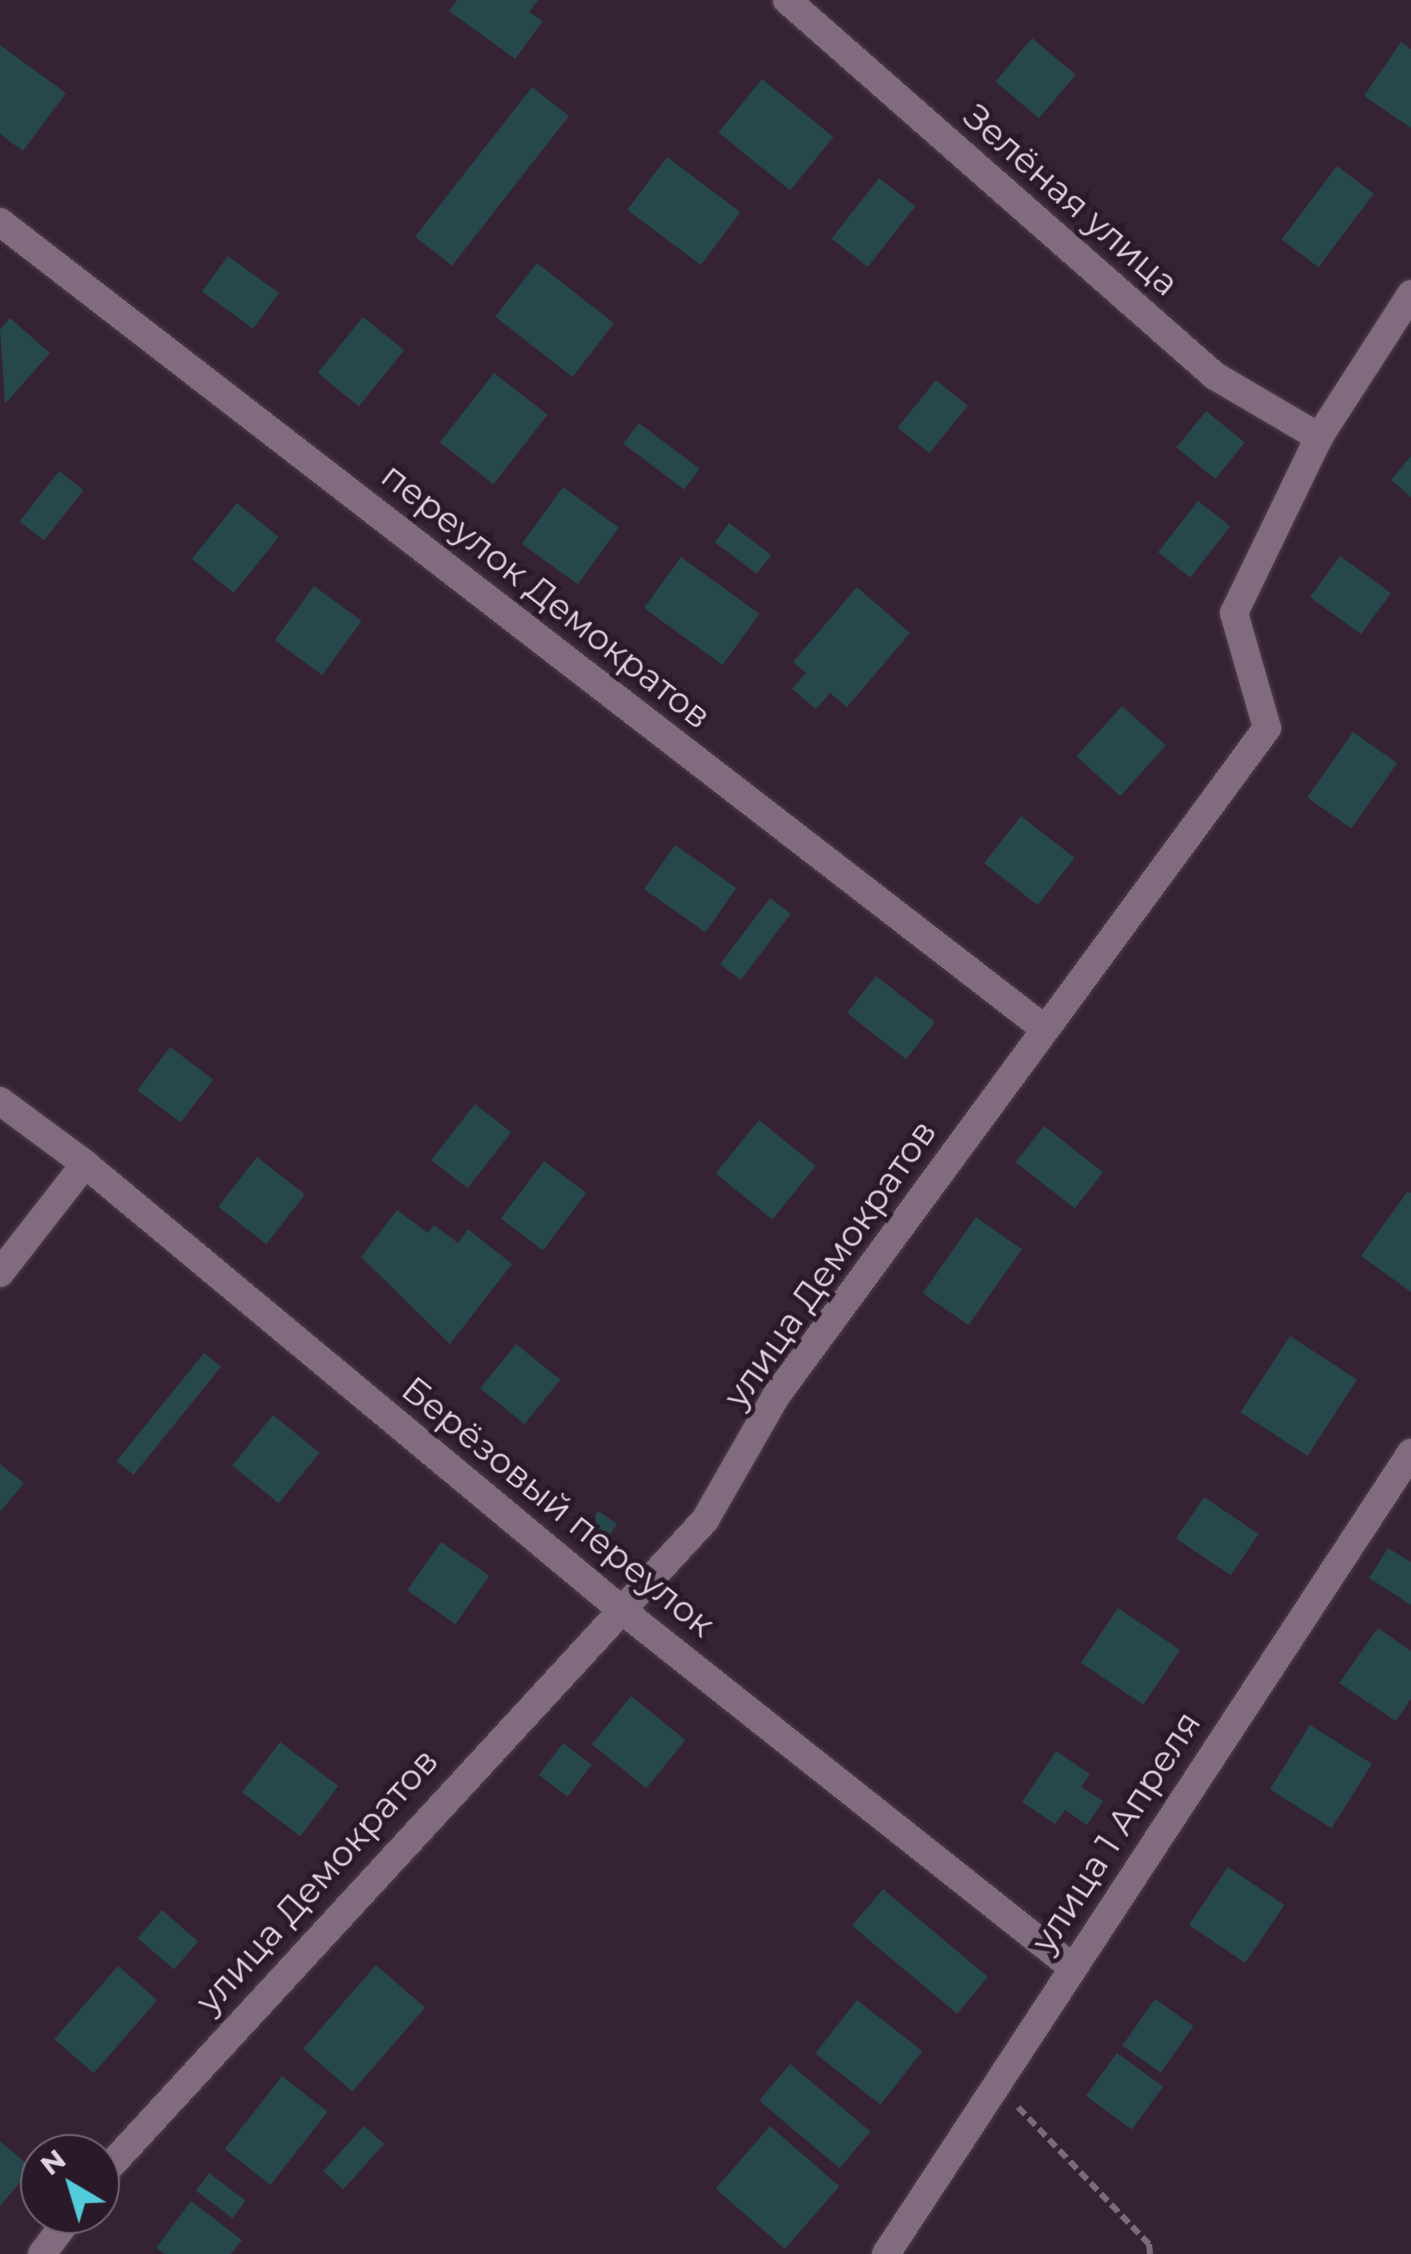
<!DOCTYPE html>
<html>
<head>
<meta charset="utf-8">
<style>
	body { margin:0 }
	#map { position:relative; width:1411px; height:2254px; overflow:hidden; background:#352334; font-family:Montserrat,sans-serif }
	div>[style] { position:absolute }
	.building>* { inset:0; background:#26474c; transform-origin:0 0 }
	.path>* { height:6px; margin-top:-3px; transform-origin:0; background:repeating-linear-gradient(90deg,#7b6b7a 0 10px,transparent 0 15px) }
	.roads { filter:drop-shadow(0 0 2px #4f3f4e) drop-shadow(0 0 2px #4f3f4e) }
	.minor>* { height:28px; margin:-14px; padding:0 14px; transform-origin:14px; border-radius:14px; background:#816c7f }
	span { translate:-50% -50%; white-space:nowrap; text-align:center; line-height:1.15; -webkit-text-stroke:9px #2a1929; paint-order:stroke }
	.street-label { font-size:35px; color:#e0d4df }
	.north { position:absolute; left:20px; top:2134px; width:100px; height:100px; box-sizing:border-box; background:#2a1929; border:2px solid #736472; border-radius:50%; rotate:322deg; font-size:28px; font-weight:700; line-height:40px; text-align:center; color:#e0d4df }
	.north::after { content:''; display:block; margin:auto; width:35px; height:45px; background:#53cbda; clip-path:polygon(50% 0,100% 100%,50% 72%,0 100%) }
</style>
</head>
<body>
<div id="map">
	<div class="building">
		<div style="clip-path:polygon(457px 0,538px 0,529px 12px,543px 21px,515px 59px,449px 11px)"></div>
		<div style="left:1032px;top:38px;width:57px;height:57px;rotate:40deg"></div>
		<div style="clip-path:polygon(1401px 42px,1411px 49px,1411px 128px,1364px 96px)"></div>
		<div style="clip-path:polygon(0 45px,66px 93px,23px 151px,0 134px)"></div>
		<div style="left:762px;top:79px;width:92px;height:69px;rotate:39deg"></div>
		<div style="left:532px;top:87px;width:47px;height:190px;rotate:38deg"></div>
		<div style="left:667px;top:157px;width:92px;height:66px;rotate:37deg"></div>
		<div style="left:1337px;top:166px;width:46px;height:92px;rotate:37deg"></div>
		<div style="left:879px;top:178px;width:46px;height:77px;rotate:38deg"></div>
		<div style="left:228px;top:256px;width:63px;height:44px;rotate:36deg"></div>
		<div style="left:537px;top:263px;width:98px;height:68px;rotate:38deg"></div>
		<div style="left:363px;top:317px;width:53px;height:72px;rotate:39deg"></div>
		<div style="clip-path:polygon(10px 318px,50px 353px,5px 404px,0 329px)"></div>
		<div style="left:494px;top:373px;width:68px;height:88px;rotate:38deg"></div>
		<div style="left:936px;top:380px;width:41px;height:61px;rotate:39deg"></div>
		<div style="left:1206px;top:411px;width:50px;height:47px;rotate:39deg"></div>
		<div style="left:639px;top:423px;width:76px;height:26px;rotate:37deg"></div>
		<div style="clip-path:polygon(1411px 456px,1411px 497px,1391px 480px)"></div>
		<div style="left:59px;top:471px;width:31px;height:64px;rotate:38deg"></div>
		<div style="left:563px;top:487px;width:69px;height:70px;rotate:36deg"></div>
		<div style="left:1198px;top:501px;width:41px;height:65px;rotate:38deg"></div>
		<div style="left:237px;top:503px;width:54px;height:72px;rotate:39deg"></div>
		<div style="left:729px;top:523px;width:53px;height:24px;rotate:37deg"></div>
		<div style="left:1340px;top:556px;width:63px;height:51px;rotate:36deg"></div>
		<div style="left:681px;top:557px;width:97px;height:63px;rotate:36deg"></div>
		<div style="left:314px;top:586px;width:59px;height:67px;rotate:36deg"></div>
		<div style="clip-path:polygon(857px 587px,910px 633px,847px 707px,830px 693px,816px 709px,792px 689px,806px 673px,793px 662px)"></div>
		<div style="left:1122px;top:706px;width:59px;height:68px;rotate:42deg"></div>
		<div style="left:1353px;top:732px;width:54px;height:80px;rotate:35deg"></div>
		<div style="left:1021px;top:816px;width:68px;height:60px;rotate:38deg"></div>
		<div style="left:675px;top:845px;width:75px;height:54px;rotate:35deg"></div>
		<div style="left:770px;top:898px;width:26px;height:83px;rotate:37deg"></div>
		<div style="left:876px;top:976px;width:75px;height:47px;rotate:38deg"></div>
		<div style="left:170px;top:1047px;width:54px;height:54px;rotate:37deg"></div>
		<div style="left:475px;top:1104px;width:46px;height:71px;rotate:38deg"></div>
		<div style="left:759px;top:1120px;width:73px;height:69px;rotate:39deg"></div>
		<div style="left:1044px;top:1126px;width:75px;height:46px;rotate:38deg"></div>
		<div style="left:257px;top:1157px;width:61px;height:63px;rotate:38deg"></div>
		<div style="left:544px;top:1161px;width:53px;height:72px;rotate:37deg"></div>
		<div style="clip-path:polygon(1408px 1191px,1411px 1193px,1411px 1292px,1361px 1256px)"></div>
		<div style="clip-path:polygon(397px 1210px,428px 1233px,434px 1225px,458px 1243px,468px 1229px,512px 1264px,450px 1344px,361px 1257px)"></div>
		<div style="left:976px;top:1217px;width:56px;height:93px;rotate:35deg"></div>
		<div style="left:1290px;top:1336px;width:80px;height:91px;rotate:33deg"></div>
		<div style="left:516px;top:1344px;width:57px;height:57px;rotate:39deg"></div>
		<div style="left:204px;top:1353px;width:22px;height:139px;rotate:39deg"></div>
		<div style="left:273px;top:1415px;width:60px;height:65px;rotate:39deg"></div>
		<div style="clip-path:polygon(0 1464px,24px 1483px,0 1512px)"></div>
		<div style="left:1204px;top:1497px;width:66px;height:50px;rotate:34deg"></div>
		<div style="left:598px;top:1511px;width:23px;height:17px;rotate:34deg"></div>
		<div style="left:441px;top:1542px;width:59px;height:59px;rotate:35deg"></div>
		<div style="clip-path:polygon(1388px 1548px,1411px 1562px,1411px 1605px,1369px 1578px)"></div>
		<div style="left:1118px;top:1608px;width:75px;height:66px;rotate:34deg"></div>
		<div style="clip-path:polygon(1378px 1628px,1411px 1651px,1411px 1699px,1396px 1721px,1339px 1683px)"></div>
		<div style="left:631px;top:1696px;width:70px;height:62px;rotate:39deg"></div>
		<div style="left:1310px;top:1725px;width:73px;height:76px;rotate:32deg"></div>
		<div style="left:280px;top:1742px;width:73px;height:63px;rotate:37deg"></div>
		<div style="left:563px;top:1743px;width:36px;height:40px;rotate:37deg"></div>
		<div style="clip-path:polygon(1056px 1751px,1090px 1774px,1081px 1787px,1103px 1801px,1087px 1825px,1065px 1810px,1055px 1824px,1022px 1802px)"></div>
		<div style="left:1228px;top:1867px;width:68px;height:70px;rotate:34deg"></div>
		<div style="left:883px;top:1889px;width:137px;height:48px;rotate:40deg"></div>
		<div style="left:162px;top:1910px;width:48px;height:37px;rotate:41deg"></div>
		<div style="left:376px;top:1965px;width:65px;height:111px;rotate:41deg"></div>
		<div style="left:118px;top:1966px;width:52px;height:97px;rotate:41deg"></div>
		<div style="left:1155px;top:1999px;width:47px;height:57px;rotate:35deg"></div>
		<div style="left:857px;top:2000px;width:83px;height:68px;rotate:38deg"></div>
		<div style="left:1117px;top:2053px;width:57px;height:53px;rotate:36deg"></div>
		<div style="left:790px;top:2064px;width:105px;height:48px;rotate:40deg"></div>
		<div style="left:282px;top:2076px;width:58px;height:93px;rotate:38deg"></div>
		<div style="left:364px;top:2126px;width:27px;height:61px;rotate:42deg"></div>
		<div style="left:770px;top:2126px;width:92px;height:83px;rotate:41deg"></div>
		<div style="clip-path:polygon(0 2141px,32px 2168px,0 2206px)"></div>
		<div style="left:209px;top:2173px;width:46px;height:22px;rotate:37deg"></div>
		<div style="clip-path:polygon(191px 2201px,242px 2240px,231px 2254px,165px 2254px,156px 2248px)"></div>
	</div>
	<div class="path">
		<div style="left:1018px;top:2107px;width:190px;rotate:46.3deg"></div>
		<div style="left:1149px;top:2244px;width:10px;rotate:84deg"></div>
	</div>
	<div class="roads">
		<div class="minor">
			<div style="left:787px;top:0;width:570px;rotate:41.3deg"></div>
			<div style="left:1215px;top:376px;width:121px;rotate:30.4deg"></div>
			<div style="left:0;top:222px;width:1320px;rotate:37.68deg"></div>
			<div style="left:0;top:1101px;width:106px;rotate:36.5deg"></div>
			<div style="left:85px;top:1164px;width:693px;rotate:39.73deg"></div>
			<div style="left:618px;top:1607px;width:579px;rotate:38.41deg"></div>
			<div style="left:0;top:1273px;width:138px;rotate:-52.1deg"></div>
			<div style="left:100px;top:2177px;width:893px;rotate:-47.36deg"></div>
			<div style="left:705px;top:1520px;width:143px;rotate:-60.2deg"></div>
			<div style="left:776px;top:1396px;width:829px;rotate:-53.68deg"></div>
			<div style="left:1267px;top:728px;width:120px;rotate:-106deg"></div>
			<div style="left:1234px;top:613px;width:195px;rotate:-64.2deg"></div>
			<div style="left:1319px;top:437px;width:170px;rotate:-57.2deg"></div>
			<div style="left:42px;top:2254px;width:50px;rotate:-53.1deg"></div>
			<div style="left:886px;top:2254px;width:958px;rotate:-56.76deg"></div>
		</div>
	</div>
	<div class="street-label">
		<span style="left:1071px;top:200px;rotate:41deg">Зелёная улица</span>
		<span style="left:546px;top:596px;rotate:38deg">переулок Демократов</span>
		<span style="left:830px;top:1264px;rotate:-55deg">улица Демократов</span>
		<span style="left:558px;top:1507px;rotate:39deg">Берёзовый переулок</span>
		<span style="left:1116px;top:1832px;rotate:-57deg">улица 1 Апреля</span>
		<span style="left:317px;top:1881px;rotate:-48deg">улица Демократов</span>
	</div>
	<div class="north">N</div>
</div>
</body>
</html>
